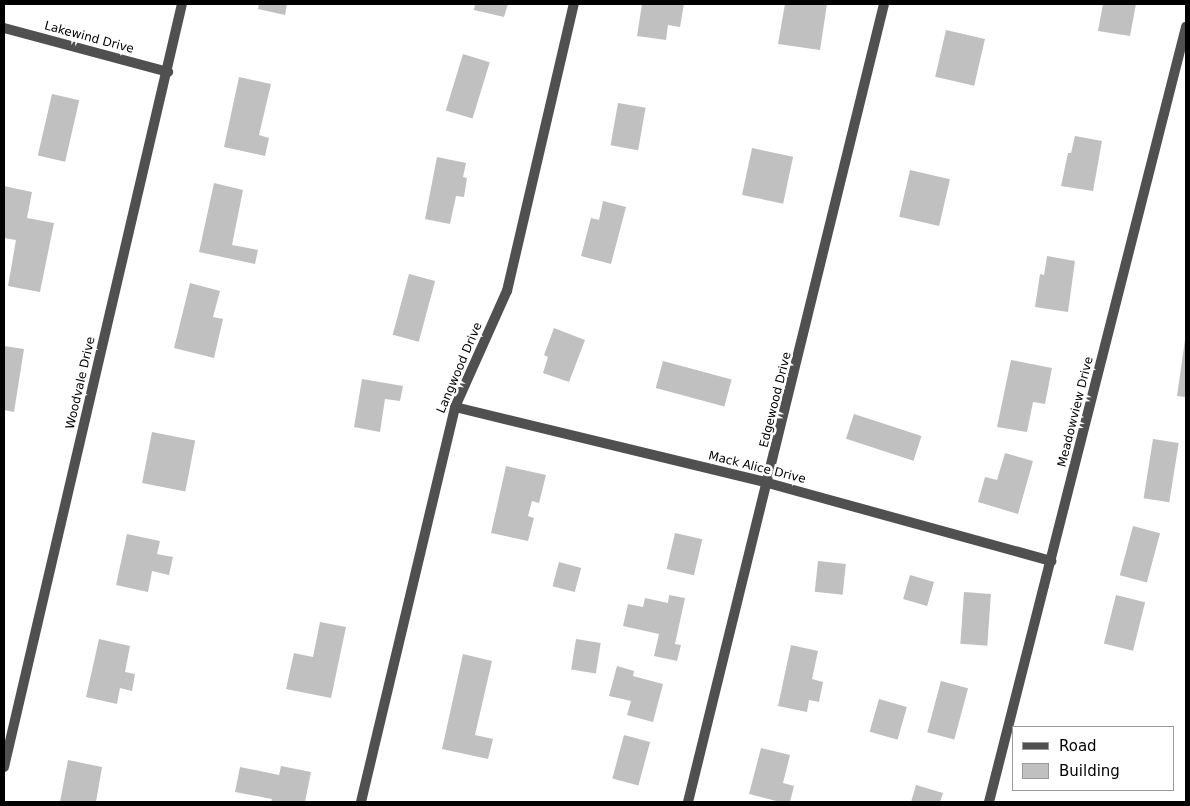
<!DOCTYPE html>
<html>
<head>
<meta charset="utf-8">
<style>
	body { margin:0 }
	#map { position:relative; width:1190px; height:806px; overflow:hidden; background:#fff; font-family:"DejaVu Sans",sans-serif }
	div>[style] { position:absolute }
	.building>* { inset:0; background:#c0c0c0; transform-origin:0 0 }
	.street>* { height:10px; margin:-5px; padding:0 5px; transform-origin:5px; border-radius:5px; background:#505050 }
	span { translate:-50% -50%; white-space:nowrap; text-align:center; line-height:1.15; -webkit-text-stroke:5px #fff; paint-order:stroke }
	.street-label { font-size:12px; color:#000 }
	.frame { position:absolute; inset:0; border:5px solid #000; pointer-events:none }
	.legend { position:absolute; left:1012px; top:726px; width:162px; height:65px; box-sizing:border-box; background:#fff; border:1px solid #999; margin:0; padding:6px 9px; list-style:none; font-size:15px; color:#000 }
	.legend li { display:flex; align-items:center; gap:10px; height:25px }
	.legend b { width:25px; border:1px solid #999 }
</style>
</head>
<body>
<div id="map">
	<div class="building">
		<div style="clip-path:polygon(259px 4px,287px 4px,285px 15px,258px 9px)"></div>
		<div style="clip-path:polygon(475px 4px,508px 4px,504px 17px,474px 10px)"></div>
		<div style="clip-path:polygon(642px 4px,684px 4px,680px 27px,668px 25px,666px 40px,637px 36px)"></div>
		<div style="clip-path:polygon(785px 4px,827px 4px,820px 50px,778px 44px)"></div>
		<div style="clip-path:polygon(1103px 4px,1136px 4px,1130px 36px,1098px 31px)"></div>
		<div style="left:946px;top:30px;width:40px;height:48px;rotate:13deg"></div>
		<div style="left:463px;top:54px;width:28px;height:59px;rotate:17deg"></div>
		<div style="clip-path:polygon(239px 77px,271px 84px,259px 135px,269px 138px,265px 156px,224px 147px)"></div>
		<div style="left:52px;top:94px;width:28px;height:63px;rotate:13deg"></div>
		<div style="left:618px;top:103px;width:28px;height:43px;rotate:10deg"></div>
		<div style="clip-path:polygon(1075px 136px,1102px 141px,1093px 191px,1061px 186px,1068px 153px,1071px 153px)"></div>
		<div style="left:752px;top:148px;width:42px;height:48px;rotate:12deg"></div>
		<div style="clip-path:polygon(437px 157px,466px 163px,463px 177px,467px 178px,464px 197px,456px 196px,450px 224px,425px 219px)"></div>
		<div style="left:910px;top:170px;width:41px;height:48px;rotate:13deg"></div>
		<div style="clip-path:polygon(214px 183px,243px 190px,232px 245px,258px 250px,255px 264px,199px 252px)"></div>
		<div style="clip-path:polygon(4px 186px,32px 192px,27px 218px,54px 223px,40px 292px,8px 286px,16px 240px,4px 238px)"></div>
		<div style="clip-path:polygon(603px 201px,626px 207px,611px 264px,581px 256px,591px 218px,599px 220px)"></div>
		<div style="clip-path:polygon(1047px 256px,1075px 261px,1068px 312px,1035px 307px,1040px 274px,1044px 275px)"></div>
		<div style="left:409px;top:274px;width:27px;height:63px;rotate:15deg"></div>
		<div style="clip-path:polygon(190px 283px,220px 291px,213px 317px,223px 319px,214px 358px,174px 348px)"></div>
		<div style="clip-path:polygon(554px 328px,585px 340px,569px 382px,543px 373px,548px 357px,544px 355px)"></div>
		<div style="clip-path:polygon(1185px 340px,1186px 340px,1186px 397px,1177px 396px)"></div>
		<div style="clip-path:polygon(4px 346px,24px 349px,14px 412px,4px 410px)"></div>
		<div style="clip-path:polygon(1011px 360px,1052px 368px,1045px 404px,1033px 402px,1027px 432px,997px 427px)"></div>
		<div style="left:663px;top:361px;width:71px;height:28px;rotate:15deg"></div>
		<div style="clip-path:polygon(362px 379px,403px 386px,400px 401px,385px 399px,380px 432px,354px 427px)"></div>
		<div style="left:854px;top:414px;width:71px;height:26px;rotate:18deg"></div>
		<div style="left:152px;top:432px;width:44px;height:52px;rotate:11deg"></div>
		<div style="left:1153px;top:439px;width:26px;height:60px;rotate:9deg"></div>
		<div style="clip-path:polygon(1005px 453px,1033px 461px,1018px 514px,978px 502px,985px 477px,997px 480px)"></div>
		<div style="clip-path:polygon(506px 466px,546px 475px,539px 503px,532px 501px,528px 516px,534px 518px,528px 541px,491px 533px)"></div>
		<div style="left:1133px;top:526px;width:28px;height:51px;rotate:15deg"></div>
		<div style="left:675px;top:533px;width:28px;height:37px;rotate:13deg"></div>
		<div style="clip-path:polygon(127px 534px,160px 541px,157px 554px,173px 557px,169px 575px,152px 571px,148px 592px,116px 585px)"></div>
		<div style="left:818px;top:561px;width:28px;height:31px;rotate:6deg"></div>
		<div style="left:559px;top:562px;width:23px;height:25px;rotate:15deg"></div>
		<div style="left:910px;top:575px;width:25px;height:25px;rotate:16deg"></div>
		<div style="left:964px;top:592px;width:27px;height:52px;rotate:4deg"></div>
		<div style="clip-path:polygon(669px 595px,685px 598px,675px 644px,681px 645px,677px 661px,654px 656px,659px 634px,623px 626px,628px 604px,643px 607px,645px 598px,668px 603px)"></div>
		<div style="left:1116px;top:595px;width:30px;height:50px;rotate:14deg"></div>
		<div style="clip-path:polygon(320px 622px,346px 627px,331px 698px,286px 689px,294px 653px,313px 657px)"></div>
		<div style="clip-path:polygon(99px 639px,130px 646px,125px 672px,135px 674px,132px 691px,120px 688px,117px 704px,86px 697px)"></div>
		<div style="left:576px;top:639px;width:25px;height:31px;rotate:9deg"></div>
		<div style="clip-path:polygon(791px 645px,818px 651px,812px 679px,823px 682px,819px 702px,809px 700px,807px 712px,778px 706px)"></div>
		<div style="clip-path:polygon(463px 654px,492px 661px,475px 735px,493px 739px,488px 759px,442px 749px)"></div>
		<div style="clip-path:polygon(617px 666px,634px 671px,633px 676px,663px 684px,653px 722px,627px 715px,631px 701px,609px 696px)"></div>
		<div style="left:941px;top:681px;width:28px;height:53px;rotate:15deg"></div>
		<div style="left:879px;top:699px;width:29px;height:34px;rotate:16deg"></div>
		<div style="left:624px;top:735px;width:27px;height:45px;rotate:15deg"></div>
		<div style="clip-path:polygon(761px 748px,790px 755px,783px 783px,794px 786px,790px 802px,780px 802px,749px 794px)"></div>
		<div style="clip-path:polygon(68px 760px,102px 767px,96px 802px,60px 802px)"></div>
		<div style="clip-path:polygon(281px 766px,311px 772px,305px 802px,271px 802px,272px 799px,235px 792px,240px 767px,279px 775px)"></div>
		<div style="clip-path:polygon(916px 785px,943px 793px,940px 802px,911px 802px)"></div>
	</div>
	<div class="street">
		<div style="left:4px;top:28px;width:170px;rotate:15deg"></div>
		<div style="left:455px;top:407px;width:322px;rotate:13.6deg"></div>
		<div style="left:768px;top:483px;width:294px;rotate:15.4deg"></div>
		<div style="left:4px;top:767px;width:783px;rotate:-76.87deg"></div>
		<div style="left:361px;top:802px;width:406px;rotate:-76.6deg"></div>
		<div style="left:455px;top:407px;width:127px;rotate:-65.9deg"></div>
		<div style="left:507px;top:291px;width:295px;rotate:-76.9deg"></div>
		<div style="left:688px;top:802px;width:822px;rotate:-76.2deg"></div>
		<div style="left:989px;top:802px;width:800px;rotate:-75.74deg"></div>
	</div>
	<div class="street-label">
		<span style="left:89px;top:38px;rotate:15deg">Lakewind Drive</span>
		<span style="left:460px;top:368px;rotate:-67deg">Langwood Drive</span>
		<span style="left:81px;top:383px;rotate:-77deg">Woodvale Drive</span>
		<span style="left:776px;top:400px;rotate:-76deg">Edgewood Drive</span>
		<span style="left:1076px;top:412px;rotate:-76deg">Meadowview Drive</span>
		<span style="left:757px;top:468px;rotate:14deg">Mack Alice Drive</span>
	</div>
	<div class="frame"></div>
	<ul class="legend">
	<li><b style="height:6px;background:#505050"></b>Road</li>
	<li><b style="height:14px;background:#c0c0c0"></b>Building</li>
	</ul>
</div>
</body>
</html>
